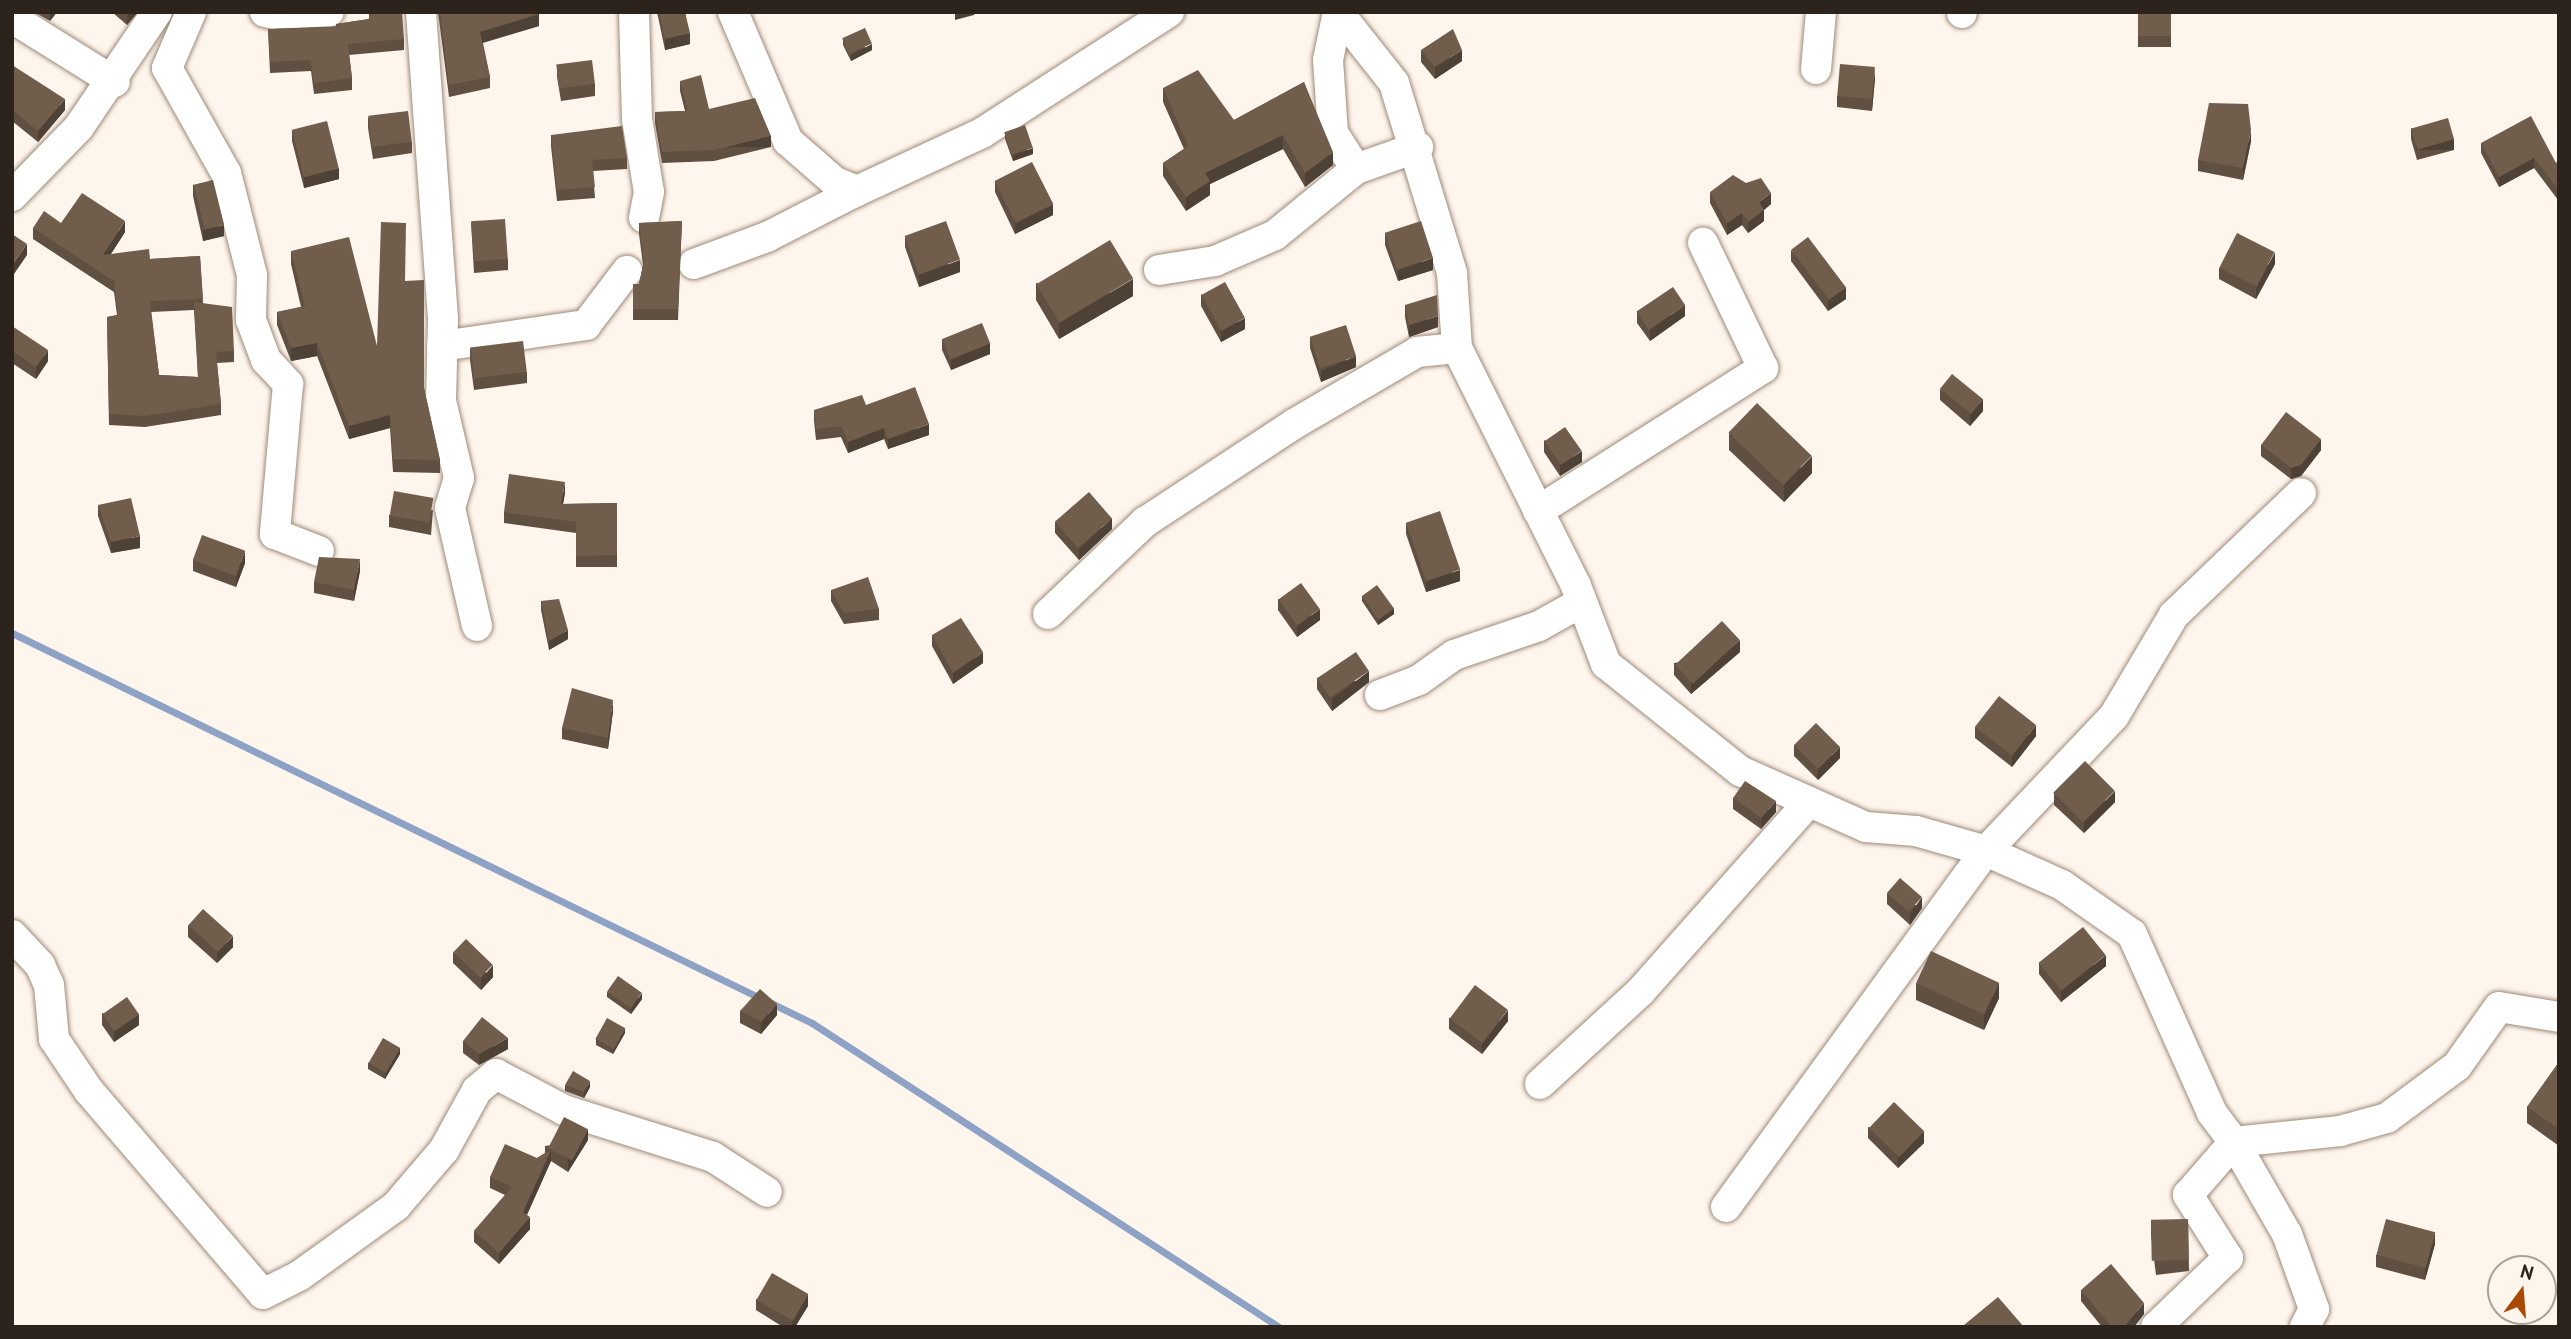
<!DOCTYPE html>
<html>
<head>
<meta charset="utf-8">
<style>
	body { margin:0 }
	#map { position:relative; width:2571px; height:1339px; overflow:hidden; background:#fef5ed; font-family:"PT Sans",sans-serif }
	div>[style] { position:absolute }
	.stream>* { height:7px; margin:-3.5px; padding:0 3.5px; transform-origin:3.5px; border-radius:3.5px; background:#8da2c5 }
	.roads { filter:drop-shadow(0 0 2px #9e8a78) drop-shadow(0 0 2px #9e8a78) }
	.minor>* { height:30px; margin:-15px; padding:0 15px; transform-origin:15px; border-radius:15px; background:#fff }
	.wall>* { inset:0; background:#605041; transform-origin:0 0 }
	.shaded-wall>* { inset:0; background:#4e4135; transform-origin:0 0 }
	.building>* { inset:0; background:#705d4c; transform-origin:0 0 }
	span { translate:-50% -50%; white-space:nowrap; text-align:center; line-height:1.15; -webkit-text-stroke:7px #fef5ed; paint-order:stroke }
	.frame { position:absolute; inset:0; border:14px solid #2b231c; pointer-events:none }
	.north { position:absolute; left:2487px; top:1255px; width:70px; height:70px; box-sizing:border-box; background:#fef5ed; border:2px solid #aaa199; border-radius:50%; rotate:16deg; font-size:19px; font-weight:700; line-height:28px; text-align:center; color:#2b231c }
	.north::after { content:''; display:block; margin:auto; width:24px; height:32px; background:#aa4903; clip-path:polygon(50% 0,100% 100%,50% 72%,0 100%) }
</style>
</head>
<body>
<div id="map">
	<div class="stream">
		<div style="left:12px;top:633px;width:832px;rotate:26.01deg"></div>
		<div style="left:771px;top:1003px;width:46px;rotate:26deg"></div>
		<div style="left:812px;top:1023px;width:557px;rotate:33.06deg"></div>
	</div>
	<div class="roads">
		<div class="minor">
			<div style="left:191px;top:12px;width:61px;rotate:113.2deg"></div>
			<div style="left:167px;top:68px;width:120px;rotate:60.7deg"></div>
			<div style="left:226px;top:173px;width:105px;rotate:75.7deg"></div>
			<div style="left:252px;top:275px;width:45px;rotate:91.3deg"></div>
			<div style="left:251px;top:320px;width:43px;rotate:69.4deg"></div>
			<div style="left:266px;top:360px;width:33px;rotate:47deg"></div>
			<div style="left:288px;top:384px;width:151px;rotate:95deg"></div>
			<div style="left:275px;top:534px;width:47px;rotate:21.1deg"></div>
			<div style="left:265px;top:12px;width:22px;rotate:13deg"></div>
			<div style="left:286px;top:17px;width:43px;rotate:-6.6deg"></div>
			<div style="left:421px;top:12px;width:308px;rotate:85.9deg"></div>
			<div style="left:443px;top:319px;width:82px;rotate:91.4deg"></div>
			<div style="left:441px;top:401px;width:79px;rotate:76.8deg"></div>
			<div style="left:459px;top:478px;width:31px;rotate:107deg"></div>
			<div style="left:450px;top:508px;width:121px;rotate:77.1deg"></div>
			<div style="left:634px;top:12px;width:107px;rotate:88.4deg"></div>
			<div style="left:637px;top:119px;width:74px;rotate:80.7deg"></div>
			<div style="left:649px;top:192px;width:26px;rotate:101deg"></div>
			<div style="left:733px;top:12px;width:140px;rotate:66.9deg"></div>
			<div style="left:788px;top:141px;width:62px;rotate:41.1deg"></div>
			<div style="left:835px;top:182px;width:24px;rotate:22deg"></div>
			<div style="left:857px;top:191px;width:138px;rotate:-24.9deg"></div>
			<div style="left:982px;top:133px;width:223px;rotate:-32.9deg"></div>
			<div style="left:1338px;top:12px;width:90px;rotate:51.7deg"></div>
			<div style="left:1394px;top:83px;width:199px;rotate:73deg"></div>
			<div style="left:1452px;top:273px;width:75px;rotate:86.2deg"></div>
			<div style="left:1457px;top:348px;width:266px;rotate:63.4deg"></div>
			<div style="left:1576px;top:586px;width:84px;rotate:69deg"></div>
			<div style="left:1606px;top:664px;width:171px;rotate:38.6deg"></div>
			<div style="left:1740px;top:771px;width:138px;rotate:24deg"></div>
			<div style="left:1866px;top:827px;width:50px;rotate:4.6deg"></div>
			<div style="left:1916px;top:831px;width:73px;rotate:15.9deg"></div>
			<div style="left:1986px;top:851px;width:83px;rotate:24.1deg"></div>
			<div style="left:2062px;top:885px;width:85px;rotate:35deg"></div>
			<div style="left:2132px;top:934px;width:196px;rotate:65.9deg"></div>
			<div style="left:2212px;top:1113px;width:36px;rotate:53deg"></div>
			<div style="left:2234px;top:1142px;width:107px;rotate:-5.9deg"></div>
			<div style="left:2340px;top:1131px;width:49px;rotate:-15.5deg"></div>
			<div style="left:2387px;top:1118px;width:87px;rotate:-36.6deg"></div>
			<div style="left:2457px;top:1066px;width:72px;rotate:-54.6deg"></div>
			<div style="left:2499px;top:1007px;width:61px;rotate:9.5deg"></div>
			<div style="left:1338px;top:12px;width:49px;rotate:101.8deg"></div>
			<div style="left:1328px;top:60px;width:73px;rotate:86.1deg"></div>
			<div style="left:1333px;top:133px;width:43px;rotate:57.4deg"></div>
			<div style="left:1962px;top:13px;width:1px;rotate:-90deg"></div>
			<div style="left:12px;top:18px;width:121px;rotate:31.9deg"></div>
			<div style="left:1816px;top:69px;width:57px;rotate:-85deg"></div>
			<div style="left:12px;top:196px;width:96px;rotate:-45.8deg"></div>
			<div style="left:79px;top:127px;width:139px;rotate:-55.9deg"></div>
			<div style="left:694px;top:264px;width:78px;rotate:-20.3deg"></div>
			<div style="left:767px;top:237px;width:101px;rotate:-27.1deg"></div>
			<div style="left:1159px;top:270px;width:57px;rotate:-9.1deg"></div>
			<div style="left:1215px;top:261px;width:65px;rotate:-23.4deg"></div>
			<div style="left:1275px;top:235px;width:104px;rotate:-39.2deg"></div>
			<div style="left:1356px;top:169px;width:66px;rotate:-19.5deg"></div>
			<div style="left:442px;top:346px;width:146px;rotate:-8.3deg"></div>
			<div style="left:586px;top:325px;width:68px;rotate:-52.8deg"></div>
			<div style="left:1538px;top:511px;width:267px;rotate:-32.4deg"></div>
			<div style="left:1763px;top:368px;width:139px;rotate:-115.6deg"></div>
			<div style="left:1048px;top:614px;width:134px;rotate:-43.5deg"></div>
			<div style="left:1145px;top:522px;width:178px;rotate:-33.3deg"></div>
			<div style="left:1294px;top:424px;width:143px;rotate:-30.3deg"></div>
			<div style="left:1417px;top:352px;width:40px;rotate:-5.7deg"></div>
			<div style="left:1380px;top:695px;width:42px;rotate:-21deg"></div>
			<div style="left:1419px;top:680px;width:43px;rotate:-35.5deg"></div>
			<div style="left:1454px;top:655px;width:90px;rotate:-18.8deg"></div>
			<div style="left:1539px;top:626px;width:49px;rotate:-29.2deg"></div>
			<div style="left:12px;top:935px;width:41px;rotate:47deg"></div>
			<div style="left:40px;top:965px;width:22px;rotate:66deg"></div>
			<div style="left:49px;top:985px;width:54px;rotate:84.7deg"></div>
			<div style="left:54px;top:1039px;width:63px;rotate:56.1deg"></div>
			<div style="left:89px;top:1091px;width:267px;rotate:49.4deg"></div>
			<div style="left:263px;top:1294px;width:40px;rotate:-26.6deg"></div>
			<div style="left:299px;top:1276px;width:120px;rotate:-35.8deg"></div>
			<div style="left:396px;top:1206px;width:74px;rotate:-49.4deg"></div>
			<div style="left:444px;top:1150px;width:68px;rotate:-61.2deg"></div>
			<div style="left:477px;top:1090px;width:25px;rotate:-40deg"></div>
			<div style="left:496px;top:1074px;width:77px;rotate:27.9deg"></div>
			<div style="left:564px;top:1110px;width:156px;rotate:17.5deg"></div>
			<div style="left:713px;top:1157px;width:64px;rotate:32.9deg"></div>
			<div style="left:1540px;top:1084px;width:137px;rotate:-42.6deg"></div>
			<div style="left:1641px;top:991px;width:253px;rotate:-48.4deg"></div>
			<div style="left:1726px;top:1207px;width:441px;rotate:-53.9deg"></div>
			<div style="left:1986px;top:851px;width:186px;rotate:-46.5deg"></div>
			<div style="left:2114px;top:716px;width:117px;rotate:-59.3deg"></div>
			<div style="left:2174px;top:615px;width:176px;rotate:-43.8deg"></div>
			<div style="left:2156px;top:1327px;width:100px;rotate:-43.8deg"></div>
			<div style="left:2228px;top:1258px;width:75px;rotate:-122.4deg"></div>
			<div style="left:2188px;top:1195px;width:70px;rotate:-49deg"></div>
			<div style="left:2234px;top:1142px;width:106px;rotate:60.1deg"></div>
			<div style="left:2287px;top:1234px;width:80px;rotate:70.2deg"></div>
			<div style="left:2314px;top:1309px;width:20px;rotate:117deg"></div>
		</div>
	</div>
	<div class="wall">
		<div style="clip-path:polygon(34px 12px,57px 12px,50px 21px)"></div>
		<div style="clip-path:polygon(112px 12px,138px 12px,127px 25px)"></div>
		<div style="clip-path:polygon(369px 12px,404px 39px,404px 50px,349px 55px,352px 78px,352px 90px,314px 94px,311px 71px,270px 73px,268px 29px,336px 27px,336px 24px,369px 19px)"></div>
		<div style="clip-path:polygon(438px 12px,539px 12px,539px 26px,483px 43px,490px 77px,490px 88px,449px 97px)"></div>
		<div style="clip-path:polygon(657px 12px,685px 12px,690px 44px,665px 50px)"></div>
		<div style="left:2138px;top:12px;width:33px;height:35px"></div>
		<div style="clip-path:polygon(843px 39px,872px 50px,851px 61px,843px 45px)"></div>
		<div style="clip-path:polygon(1421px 50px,1462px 61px,1435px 79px,1421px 62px)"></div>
		<div style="clip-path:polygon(12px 65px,65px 110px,38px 142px,12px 121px)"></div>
		<div style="clip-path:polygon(557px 66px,595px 84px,595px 96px,561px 101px,557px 77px)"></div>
		<div style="clip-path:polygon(1875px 78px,1872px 111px,1837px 107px,1837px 96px)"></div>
		<div style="clip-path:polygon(680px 81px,709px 109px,771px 147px,714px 161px,662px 163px,655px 123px,655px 112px,685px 111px,680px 91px)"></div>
		<div style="clip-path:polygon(1304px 82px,1333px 165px,1305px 187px,1283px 149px,1210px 184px,1210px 195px,1186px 211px,1163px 176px,1163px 163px,1184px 149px,1163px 102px,1163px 88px,1234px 120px)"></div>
		<div style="clip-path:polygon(368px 117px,412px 142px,412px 153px,373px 159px,368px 128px)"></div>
		<div style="clip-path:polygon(2411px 128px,2454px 150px,2417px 160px,2411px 139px)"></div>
		<div style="clip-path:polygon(292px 130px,339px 179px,304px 188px,292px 141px)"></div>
		<div style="clip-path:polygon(1005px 133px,1033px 154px,1013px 161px,1005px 139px)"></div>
		<div style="clip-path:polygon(551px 135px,627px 158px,627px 169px,593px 171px,595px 198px,557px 201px,551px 146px)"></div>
		<div style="clip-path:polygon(2251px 141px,2243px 180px,2198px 171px,2198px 160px)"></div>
		<div style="clip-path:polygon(2481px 143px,2556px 163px,2559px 161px,2558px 200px,2534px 168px,2499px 187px,2481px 153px)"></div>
		<div style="clip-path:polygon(995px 181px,1053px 215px,1015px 234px,995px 192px)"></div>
		<div style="clip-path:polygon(193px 184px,224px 236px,203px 241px,193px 196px)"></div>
		<div style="clip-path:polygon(1710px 192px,1771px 204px,1764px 210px,1764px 221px,1748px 233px,1742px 225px,1727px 235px,1710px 203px)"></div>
		<div style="clip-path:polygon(682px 221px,678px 320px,633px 320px,633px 284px,639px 284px,643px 265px,639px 234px,639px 223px)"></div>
		<div style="clip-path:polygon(471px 222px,508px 259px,508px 270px,474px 273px)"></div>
		<div style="clip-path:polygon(evenodd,33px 228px,125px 232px,111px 254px,150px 259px,200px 256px,203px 303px,234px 351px,234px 362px,217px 363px,221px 404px,221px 415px,145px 427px,109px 425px,107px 317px,117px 315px,114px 292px,33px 239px,33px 228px,194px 310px,198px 377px,159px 375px,151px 312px,194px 310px)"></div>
		<div style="clip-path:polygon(1385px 233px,1433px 270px,1398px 281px,1385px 245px)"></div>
		<div style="clip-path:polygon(905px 236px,960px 272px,919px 287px,905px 247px)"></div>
		<div style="clip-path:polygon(1791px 250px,1846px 299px,1828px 311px,1791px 261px)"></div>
		<div style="clip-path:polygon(291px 251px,377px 346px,405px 281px,424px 388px,440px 460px,440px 473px,393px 472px,390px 428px,349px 439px,317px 356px,291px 361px,277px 325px,277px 312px,301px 307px,291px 264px)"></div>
		<div style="clip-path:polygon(2275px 264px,2256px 299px,2219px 279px,2219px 268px)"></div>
		<div style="clip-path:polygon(1036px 283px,1133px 296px,1059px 339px,1036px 300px)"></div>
		<div style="clip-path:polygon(1201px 294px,1245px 329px,1221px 342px,1201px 306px)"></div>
		<div style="clip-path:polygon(1405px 305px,1438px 327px,1409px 337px,1405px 317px)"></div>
		<div style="clip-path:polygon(1637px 312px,1685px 316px,1650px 341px,1637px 323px)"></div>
		<div style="clip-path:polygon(12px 326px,48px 361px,36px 379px,12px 363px)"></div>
		<div style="clip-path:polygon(1310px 337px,1356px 367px,1321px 382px,1310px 348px)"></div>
		<div style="clip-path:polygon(942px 339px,990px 354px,951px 370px,942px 350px)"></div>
		<div style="clip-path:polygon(470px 348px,527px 372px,527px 383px,474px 390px,470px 360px)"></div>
		<div style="clip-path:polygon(1940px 389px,1983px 411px,1970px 426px,1940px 400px)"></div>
		<div style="clip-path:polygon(866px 405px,929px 435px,888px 449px,884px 439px,848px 453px,841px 437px,816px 440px,814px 421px,814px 410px)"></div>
		<div style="clip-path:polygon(1729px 433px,1812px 473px,1784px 502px,1729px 450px)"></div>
		<div style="clip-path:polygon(1544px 440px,1582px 462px,1560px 476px,1544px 452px)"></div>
		<div style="clip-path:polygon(2261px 445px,2321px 450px,2301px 476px,2291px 479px,2261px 456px)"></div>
		<div style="clip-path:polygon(565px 493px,563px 504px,617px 503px,617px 567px,576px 567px,576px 533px,504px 523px,504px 512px)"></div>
		<div style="clip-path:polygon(98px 505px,140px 548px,111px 553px,98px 516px)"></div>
		<div style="clip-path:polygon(433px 510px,431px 535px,389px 527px,389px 515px)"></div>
		<div style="clip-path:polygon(1055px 522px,1112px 529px,1079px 560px,1055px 533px)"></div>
		<div style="clip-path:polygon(1406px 523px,1460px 581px,1426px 592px,1406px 534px)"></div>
		<div style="clip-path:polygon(193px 560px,245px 563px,236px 587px,193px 571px)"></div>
		<div style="clip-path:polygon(360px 571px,354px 601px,314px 593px,314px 582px)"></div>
		<div style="clip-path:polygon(831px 590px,879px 609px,879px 620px,844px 624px,831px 601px)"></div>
		<div style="clip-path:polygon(1362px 596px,1394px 614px,1378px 625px,1362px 601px)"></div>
		<div style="clip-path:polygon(1278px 599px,1320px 620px,1297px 637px,1278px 610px)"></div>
		<div style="clip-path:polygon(541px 601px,568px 639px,549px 650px,541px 610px)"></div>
		<div style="clip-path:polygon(932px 635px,983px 663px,953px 684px,932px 646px)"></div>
		<div style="clip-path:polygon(1740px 652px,1691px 694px,1674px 675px,1674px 663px)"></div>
		<div style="clip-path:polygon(1317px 678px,1369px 682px,1332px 711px,1317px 689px)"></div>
		<div style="clip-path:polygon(613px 711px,608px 749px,562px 739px,562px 728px)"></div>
		<div style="clip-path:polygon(1975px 727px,2036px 736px,2012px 767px,1975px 738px)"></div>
		<div style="clip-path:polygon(1794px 745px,1840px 758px,1818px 780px,1794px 756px)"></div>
		<div style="clip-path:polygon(2054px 793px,2115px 802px,2084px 833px,2054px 805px)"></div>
		<div style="clip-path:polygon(1733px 798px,1776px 812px,1761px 829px,1733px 809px)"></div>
		<div style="clip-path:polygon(1887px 893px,1922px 908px,1910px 925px,1887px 904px)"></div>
		<div style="clip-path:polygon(188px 925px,233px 947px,217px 963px,188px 937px)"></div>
		<div style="clip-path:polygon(453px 952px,493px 977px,481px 990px,453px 963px)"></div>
		<div style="clip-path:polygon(2039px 963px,2106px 966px,2061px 1002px,2039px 974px)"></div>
		<div style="clip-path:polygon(1916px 983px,1999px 998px,1984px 1030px,1916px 1000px)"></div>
		<div style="clip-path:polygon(607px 992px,642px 999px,631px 1014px,607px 997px)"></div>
		<div style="clip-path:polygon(740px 1011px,777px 1015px,761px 1034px,740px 1023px)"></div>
		<div style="clip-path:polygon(102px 1013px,139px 1025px,114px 1042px,102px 1025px)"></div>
		<div style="clip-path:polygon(1449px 1018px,1508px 1021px,1482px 1054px,1449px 1029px)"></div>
		<div style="clip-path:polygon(625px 1033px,613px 1054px,596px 1045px,596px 1039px)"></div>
		<div style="clip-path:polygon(463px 1041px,508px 1049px,479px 1065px,463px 1053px)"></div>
		<div style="clip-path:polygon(400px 1054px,385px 1079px,368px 1069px,368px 1063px)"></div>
		<div style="clip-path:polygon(2559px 1062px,2559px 1146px,2527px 1123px,2527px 1107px)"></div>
		<div style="clip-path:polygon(565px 1085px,590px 1087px,584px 1098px,565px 1091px)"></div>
		<div style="clip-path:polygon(1868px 1127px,1924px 1143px,1898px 1168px,1868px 1138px)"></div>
		<div style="clip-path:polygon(588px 1140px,568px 1172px,551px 1161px,527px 1215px,530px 1229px,499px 1264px,474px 1242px,474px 1231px,505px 1195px,490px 1188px,490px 1177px,537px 1158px,545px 1153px,545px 1146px)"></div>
		<div style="clip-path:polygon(2188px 1219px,2189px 1271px,2156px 1275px,2151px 1235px,2151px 1223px)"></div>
		<div style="clip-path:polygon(2435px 1244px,2425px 1280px,2376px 1267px,2376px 1255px)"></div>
		<div style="clip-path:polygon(2081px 1290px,2144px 1314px,2134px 1327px,2102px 1327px,2081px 1301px)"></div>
		<div style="clip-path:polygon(756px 1299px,808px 1306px,795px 1327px,783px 1327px,756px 1310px)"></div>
	</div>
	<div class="shaded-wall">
		<div style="clip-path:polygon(50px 12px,57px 12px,50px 21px)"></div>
		<div style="clip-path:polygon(128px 12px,138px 12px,127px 25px,127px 14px)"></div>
		<div style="clip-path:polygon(955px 12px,974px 12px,974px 15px,955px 20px)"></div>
		<div style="clip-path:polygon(539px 14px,539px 26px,480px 43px,480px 32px)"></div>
		<div style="clip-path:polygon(690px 33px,690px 44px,665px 50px,665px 39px)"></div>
		<div style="clip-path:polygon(872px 44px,872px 50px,851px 61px,851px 55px)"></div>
		<div style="clip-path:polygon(1462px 50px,1462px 61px,1435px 79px,1435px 67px)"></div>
		<div style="clip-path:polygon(1875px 67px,1875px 78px,1872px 111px,1872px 99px)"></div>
		<div style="clip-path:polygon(65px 99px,65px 110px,38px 142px,38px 131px)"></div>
		<div style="clip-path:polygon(2251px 130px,2251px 141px,2243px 180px,2243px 168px)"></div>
		<div style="clip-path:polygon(1283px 135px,1283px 149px,1210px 184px,1210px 195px,1186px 211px,1186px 197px,1205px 173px)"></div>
		<div style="left:771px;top:136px;width:11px;height:59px;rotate:90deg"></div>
		<div style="left:2454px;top:139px;width:11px;height:38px;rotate:90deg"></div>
		<div style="clip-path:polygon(1033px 148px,1033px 154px,1013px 161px,1013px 155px)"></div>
		<div style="clip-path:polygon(1333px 152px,1333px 165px,1305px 187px,1305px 173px)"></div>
		<div style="clip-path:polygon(2534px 158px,2534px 168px,2499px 187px,2499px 177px)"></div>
		<div style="clip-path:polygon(339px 168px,339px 179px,304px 188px,304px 177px)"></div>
		<div style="clip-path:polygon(1771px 193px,1771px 204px,1759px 214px,1759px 202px)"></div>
		<div style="clip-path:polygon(1053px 204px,1053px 215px,1015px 234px,1015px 222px)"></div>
		<div style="clip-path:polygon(1764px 210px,1764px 221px,1748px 233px,1748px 222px)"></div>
		<div style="clip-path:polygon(1742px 213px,1742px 225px,1727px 235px,1727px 223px)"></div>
		<div style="clip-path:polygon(125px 221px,125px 232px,103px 266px,103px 255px)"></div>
		<div style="clip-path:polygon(224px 225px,224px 236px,203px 241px,203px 230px)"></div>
		<div style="clip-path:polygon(27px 244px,27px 255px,12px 277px,12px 265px)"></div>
		<div style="clip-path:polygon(2275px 252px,2275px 264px,2256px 299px,2256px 288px)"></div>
		<div style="clip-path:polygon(1433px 258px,1433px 270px,1398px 281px,1398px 270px)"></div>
		<div style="clip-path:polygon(960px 260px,960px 272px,919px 287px,919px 275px)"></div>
		<div style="clip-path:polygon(1133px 279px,1133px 296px,1059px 339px,1059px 323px)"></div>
		<div style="clip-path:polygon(1846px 287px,1846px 299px,1828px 311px,1828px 300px)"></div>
		<div style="clip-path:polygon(1685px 305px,1685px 316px,1650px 341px,1650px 330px)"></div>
		<div style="clip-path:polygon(1438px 316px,1438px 327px,1409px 337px,1409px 325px)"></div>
		<div style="clip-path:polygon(1245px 318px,1245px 329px,1221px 342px,1221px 331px)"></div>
		<div style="clip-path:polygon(317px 343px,317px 356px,291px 361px,291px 348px)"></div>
		<div style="clip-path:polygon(990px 343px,990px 354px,951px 370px,951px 359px)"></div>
		<div style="clip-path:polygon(48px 350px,48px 361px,36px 379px,36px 367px)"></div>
		<div style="clip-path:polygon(1356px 356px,1356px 367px,1321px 382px,1321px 371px)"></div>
		<div style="clip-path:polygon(1983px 399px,1983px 411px,1970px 426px,1970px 414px)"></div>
		<div style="clip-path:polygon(390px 415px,390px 428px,349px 439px,349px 426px)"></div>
		<div style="clip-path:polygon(929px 424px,929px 435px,888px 449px,888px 439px)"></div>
		<div style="clip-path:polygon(884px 428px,884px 439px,848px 453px,848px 442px)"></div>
		<div style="clip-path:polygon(2321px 439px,2321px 450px,2301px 476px,2291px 479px,2291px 468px)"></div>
		<div style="clip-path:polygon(1582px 451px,1582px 462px,1560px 476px,1560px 465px)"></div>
		<div style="clip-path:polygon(1812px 456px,1812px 473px,1784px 502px,1784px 485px)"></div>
		<div style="clip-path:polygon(565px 482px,565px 493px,561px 515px,561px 504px)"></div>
		<div style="clip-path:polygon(1112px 518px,1112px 529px,1079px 560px,1079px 549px)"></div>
		<div style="clip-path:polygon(140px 536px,140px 548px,111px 553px,111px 542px)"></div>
		<div style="clip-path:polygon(245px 551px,245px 563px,236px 587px,236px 576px)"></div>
		<div style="clip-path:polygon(360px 559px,360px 571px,354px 601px,354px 590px)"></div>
		<div style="clip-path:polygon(1460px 570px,1460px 581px,1426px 592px,1426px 581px)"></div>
		<div style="clip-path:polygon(1394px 608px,1394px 614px,1378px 625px,1378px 619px)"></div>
		<div style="clip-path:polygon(1320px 609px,1320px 620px,1297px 637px,1297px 626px)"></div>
		<div style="clip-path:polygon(568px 630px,568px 639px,549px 650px,549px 641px)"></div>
		<div style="clip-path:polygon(1740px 640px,1740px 652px,1691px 694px,1691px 682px)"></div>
		<div style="clip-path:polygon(983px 652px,983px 663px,953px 684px,953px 673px)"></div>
		<div style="clip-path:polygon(1369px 671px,1369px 682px,1332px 711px,1332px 699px)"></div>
		<div style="clip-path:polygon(613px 700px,613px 711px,608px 749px,608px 738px)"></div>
		<div style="clip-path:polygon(2036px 725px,2036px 736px,2012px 767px,2012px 756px)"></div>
		<div style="clip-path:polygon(1840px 747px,1840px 758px,1818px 780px,1818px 769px)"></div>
		<div style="clip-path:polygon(2115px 791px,2115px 802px,2084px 833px,2084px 822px)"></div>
		<div style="clip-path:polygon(1776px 801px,1776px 812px,1761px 829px,1761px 818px)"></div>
		<div style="clip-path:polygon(1922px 897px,1922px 908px,1910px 925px,1910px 914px)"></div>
		<div style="clip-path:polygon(233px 936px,233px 947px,217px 963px,217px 952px)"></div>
		<div style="clip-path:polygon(2106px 955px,2106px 966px,2061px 1002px,2061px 991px)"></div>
		<div style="clip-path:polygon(493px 965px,493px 977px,481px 990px,481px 979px)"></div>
		<div style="clip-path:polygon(1999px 982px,1999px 998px,1984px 1030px,1984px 1014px)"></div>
		<div style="clip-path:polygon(642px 993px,642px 999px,631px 1014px,631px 1008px)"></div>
		<div style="clip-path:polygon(777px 1004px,777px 1015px,761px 1034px,761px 1022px)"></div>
		<div style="clip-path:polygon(1508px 1010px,1508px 1021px,1482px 1054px,1482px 1043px)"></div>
		<div style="clip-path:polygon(139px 1014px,139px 1025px,114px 1042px,114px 1031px)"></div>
		<div style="clip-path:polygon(625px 1028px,625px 1033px,613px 1054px,613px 1049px)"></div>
		<div style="clip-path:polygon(508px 1038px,508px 1049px,479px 1065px,479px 1054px)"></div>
		<div style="clip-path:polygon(400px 1048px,400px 1054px,385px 1079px,385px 1073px)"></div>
		<div style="clip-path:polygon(590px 1081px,590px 1087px,584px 1098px,584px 1092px)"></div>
		<div style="clip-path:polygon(588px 1129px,588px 1140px,568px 1172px,568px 1160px)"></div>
		<div style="clip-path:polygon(1924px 1131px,1924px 1143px,1898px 1168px,1898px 1156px)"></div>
		<div style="clip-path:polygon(551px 1150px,551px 1161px,523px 1223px,523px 1212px)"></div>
		<div style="clip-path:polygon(530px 1217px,530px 1229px,499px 1264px,499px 1253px)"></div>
		<div style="clip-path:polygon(2435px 1232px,2435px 1244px,2425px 1280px,2425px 1269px)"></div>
		<div style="clip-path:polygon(808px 1294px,808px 1306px,795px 1327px,792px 1327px,792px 1321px)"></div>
		<div style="clip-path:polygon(2144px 1303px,2144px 1314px,2134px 1327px,2124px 1327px)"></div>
	</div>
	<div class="building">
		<div style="clip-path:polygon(369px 12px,402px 12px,404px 39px,348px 44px,352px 78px,314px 83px,311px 60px,270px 62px,268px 29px,340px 26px,336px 24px,369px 19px)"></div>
		<div style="clip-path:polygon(440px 12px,539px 12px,539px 14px,480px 32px,490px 77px,449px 85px)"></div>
		<div style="clip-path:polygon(659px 12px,685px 12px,690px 33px,665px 39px)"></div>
		<div style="left:2138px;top:12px;width:33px;height:24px"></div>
		<div style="left:865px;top:28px;width:17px;height:25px;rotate:66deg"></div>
		<div style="clip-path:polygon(1453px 29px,1462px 50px,1435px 67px,1421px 50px)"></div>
		<div style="left:592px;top:60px;width:24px;height:36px;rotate:83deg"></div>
		<div style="left:1840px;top:64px;width:35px;height:32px;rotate:5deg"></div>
		<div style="clip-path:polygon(12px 65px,65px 99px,38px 131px,12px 110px)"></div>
		<div style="clip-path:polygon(1198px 70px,1234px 120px,1304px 82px,1333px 152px,1305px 173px,1283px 135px,1205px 173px,1210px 181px,1186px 197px,1163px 163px,1188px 146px,1163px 88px)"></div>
		<div style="clip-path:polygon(701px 75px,709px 109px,755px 98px,771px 136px,714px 150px,662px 152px,655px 112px,688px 111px,680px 81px)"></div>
		<div style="clip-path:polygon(2209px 103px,2248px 104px,2251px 130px,2243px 168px,2198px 160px)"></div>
		<div style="left:408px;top:111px;width:31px;height:40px;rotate:83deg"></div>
		<div style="clip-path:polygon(2531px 116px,2556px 163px,2559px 161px,2558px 189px,2534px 158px,2499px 177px,2481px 143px)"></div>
		<div style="left:2448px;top:118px;width:22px;height:38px;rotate:74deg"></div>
		<div style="left:327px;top:121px;width:49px;height:36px;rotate:76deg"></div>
		<div style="left:1025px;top:125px;width:24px;height:22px;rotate:71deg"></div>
		<div style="clip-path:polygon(622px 126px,627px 158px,592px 160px,595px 187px,557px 190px,551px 135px)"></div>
		<div style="left:1032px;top:162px;width:47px;height:42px;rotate:63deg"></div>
		<div style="clip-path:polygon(1733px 175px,1746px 183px,1761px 178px,1771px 193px,1759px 202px,1764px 210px,1748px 222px,1742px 213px,1727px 223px,1710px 192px)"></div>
		<div style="left:213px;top:180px;width:46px;height:20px;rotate:76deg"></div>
		<div style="clip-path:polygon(82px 193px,125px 221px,103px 255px,149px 249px,150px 259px,200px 256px,203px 299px,150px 301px,159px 375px,198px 377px,194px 302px,232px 307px,234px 351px,216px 352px,221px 404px,145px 416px,109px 414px,107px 317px,118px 315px,114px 281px,33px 228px,44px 211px,61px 223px)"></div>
		<div style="left:505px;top:219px;width:40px;height:34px;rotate:86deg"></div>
		<div style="clip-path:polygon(682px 221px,678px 309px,633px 309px,633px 284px,639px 284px,644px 261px,639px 223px)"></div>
		<div style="left:946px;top:221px;width:41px;height:44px;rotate:70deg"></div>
		<div style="left:1421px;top:221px;width:39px;height:38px;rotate:72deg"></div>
		<div style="clip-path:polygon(381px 222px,406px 223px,405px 281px,424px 280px,424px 388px,440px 460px,393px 459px,390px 415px,349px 426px,317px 343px,291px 348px,277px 312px,305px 306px,291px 251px,349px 237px,377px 346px)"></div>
		<div style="left:2237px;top:233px;width:42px;height:39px;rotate:27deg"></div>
		<div style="clip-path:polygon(12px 234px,27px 244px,12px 265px)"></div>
		<div style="left:1808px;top:237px;width:63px;height:21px;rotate:53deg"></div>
		<div style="left:1110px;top:240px;width:45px;height:86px;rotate:59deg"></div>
		<div style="left:1225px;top:282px;width:41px;height:27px;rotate:61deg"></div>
		<div style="left:1673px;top:287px;width:22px;height:44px;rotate:56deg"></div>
		<div style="clip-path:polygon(1437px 295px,1438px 316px,1409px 325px,1405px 305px)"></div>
		<div style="left:982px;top:323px;width:22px;height:43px;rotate:68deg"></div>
		<div style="left:1346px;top:325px;width:33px;height:38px;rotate:72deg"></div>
		<div style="clip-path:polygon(12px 326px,48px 350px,36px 367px,12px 351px)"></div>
		<div style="left:523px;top:341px;width:31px;height:53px;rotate:83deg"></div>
		<div style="left:1952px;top:374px;width:40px;height:19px;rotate:39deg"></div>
		<div style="clip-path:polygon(915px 387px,929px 424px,888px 439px,884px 428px,848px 442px,841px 426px,816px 429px,814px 410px,862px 395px,866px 405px)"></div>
		<div style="left:1757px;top:403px;width:76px;height:41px;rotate:44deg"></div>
		<div style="clip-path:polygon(2286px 412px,2321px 439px,2301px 465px,2291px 468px,2261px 445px)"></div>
		<div style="left:1565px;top:427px;width:29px;height:25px;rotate:55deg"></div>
		<div style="clip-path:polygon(509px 474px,565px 482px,561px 504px,617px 503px,617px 555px,576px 556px,576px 522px,504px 512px)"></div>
		<div style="left:394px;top:491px;width:40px;height:25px;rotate:10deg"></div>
		<div style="left:1089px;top:492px;width:35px;height:45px;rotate:49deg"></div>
		<div style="clip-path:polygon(131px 498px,140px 536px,111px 542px,98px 505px)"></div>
		<div style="left:1440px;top:511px;width:62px;height:36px;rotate:71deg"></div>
		<div style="left:202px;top:535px;width:46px;height:27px;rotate:20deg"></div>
		<div style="clip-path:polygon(319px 557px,360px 559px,354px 590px,314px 582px)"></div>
		<div style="clip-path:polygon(868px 577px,879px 609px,844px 613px,831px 590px)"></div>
		<div style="left:1301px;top:583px;width:32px;height:28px;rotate:54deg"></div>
		<div style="left:1377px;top:585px;width:29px;height:19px;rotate:54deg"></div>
		<div style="clip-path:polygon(559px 599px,568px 630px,549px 641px,541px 601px)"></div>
		<div style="clip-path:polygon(961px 618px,983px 652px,953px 673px,932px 635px)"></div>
		<div style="left:1722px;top:621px;width:26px;height:64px;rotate:47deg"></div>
		<div style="left:1356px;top:652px;width:23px;height:47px;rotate:56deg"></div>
		<div style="clip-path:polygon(572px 688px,613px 700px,608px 738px,562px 728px)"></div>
		<div style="left:1999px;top:696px;width:47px;height:39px;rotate:38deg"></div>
		<div style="left:1816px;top:723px;width:34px;height:31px;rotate:45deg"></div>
		<div style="left:2085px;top:761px;width:42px;height:45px;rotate:45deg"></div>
		<div style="clip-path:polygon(1745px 781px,1776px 801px,1761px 818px,1733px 798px)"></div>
		<div style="left:1900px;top:878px;width:29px;height:20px;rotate:41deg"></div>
		<div style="left:203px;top:909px;width:40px;height:22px;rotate:42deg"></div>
		<div style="left:2083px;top:927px;width:36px;height:57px;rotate:51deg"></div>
		<div style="left:466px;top:939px;width:37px;height:18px;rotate:44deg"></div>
		<div style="left:1931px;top:951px;width:75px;height:35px;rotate:25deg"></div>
		<div style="left:618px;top:976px;width:29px;height:19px;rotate:35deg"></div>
		<div style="left:1475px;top:985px;width:41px;height:42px;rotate:37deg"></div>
		<div style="clip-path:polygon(760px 989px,777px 1004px,761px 1022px,740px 1011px)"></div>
		<div style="left:127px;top:997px;width:21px;height:30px;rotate:55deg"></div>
		<div style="clip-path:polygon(482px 1017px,508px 1038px,479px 1054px,463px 1041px)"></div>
		<div style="left:607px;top:1018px;width:21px;height:24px;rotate:29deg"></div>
		<div style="left:383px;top:1038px;width:20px;height:29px;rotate:30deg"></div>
		<div style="clip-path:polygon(2559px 1062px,2559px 1129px,2527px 1107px)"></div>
		<div style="clip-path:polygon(573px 1071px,590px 1081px,584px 1092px,565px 1085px)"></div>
		<div style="left:1894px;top:1102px;width:42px;height:36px;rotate:44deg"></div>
		<div style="left:564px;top:1117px;width:27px;height:35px;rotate:27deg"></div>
		<div style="clip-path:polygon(505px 1144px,537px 1158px,551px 1150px,523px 1212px,530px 1217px,499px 1253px,474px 1231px,512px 1187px,490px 1177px)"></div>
		<div style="left:2188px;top:1219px;width:41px;height:37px;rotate:89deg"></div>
		<div style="left:2386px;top:1219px;width:51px;height:37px;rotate:15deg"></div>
		<div style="clip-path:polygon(2111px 1264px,2144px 1303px,2124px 1327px,2112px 1327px,2081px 1290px)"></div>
		<div style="left:772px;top:1273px;width:42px;height:31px;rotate:30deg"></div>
		<div style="clip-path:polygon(1998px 1297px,2024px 1327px,1965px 1327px,1964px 1325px)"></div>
	</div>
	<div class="frame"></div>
	<div class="north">N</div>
</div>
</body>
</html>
